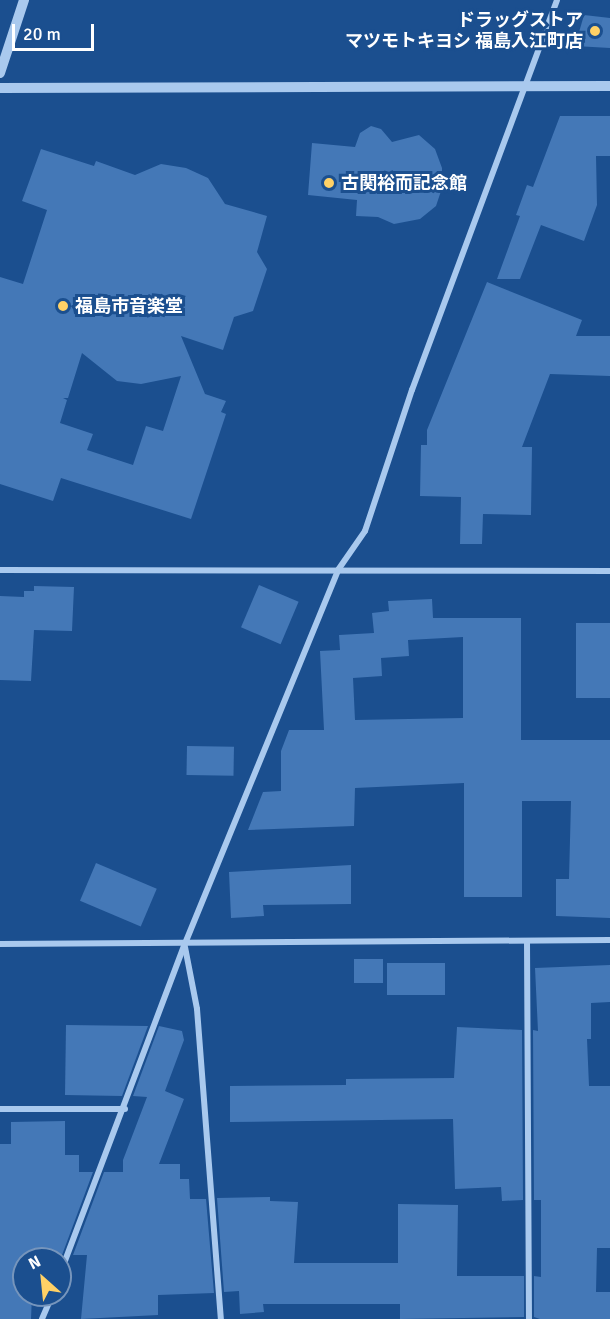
<!DOCTYPE html>
<html>
<head>
<meta charset="utf-8">
<style>
	body { margin:0 }
	#map { position:relative; width:610px; height:1319px; overflow:hidden; background:#1b4f8f; font-family:Signika,"Noto Sans JP",sans-serif }
	div>[style] { position:absolute }
	.building>* { inset:0; background:#4478b7; transform-origin:0 0 }
	.minor>* { height:6px; margin:-3px; padding:0 3px; transform-origin:3px; border-radius:3px; background:#a9c9ee }
	.tertiary>* { height:10px; margin:-5px; padding:0 5px; transform-origin:5px; border-radius:5px; background:#a9c9ee }
	.dots>* { width:16px; height:16px; translate:-50% -50%; box-sizing:border-box; border:3px solid #1b4f8f; border-radius:50% }
	span { translate:-50% -50%; white-space:nowrap; text-align:center; line-height:1.15; -webkit-text-stroke:6px #1b4f8f; paint-order:stroke }
	.poi-label { font-size:18px; color:#fff; font-weight:700 }
	.right { translate:-100% -50%; text-align:right }
	.left { translate:0 -50%; text-align:left }
	.north { position:absolute; left:12px; top:1247px; width:60px; height:60px; box-sizing:border-box; background:#1b4f8f; border:2px solid #7695bc; border-radius:50%; rotate:333deg; font-size:16px; font-weight:700; line-height:24px; text-align:center; color:#fff }
	.north::after { content:''; display:block; margin:auto; width:21px; height:27px; background:#ffd166; clip-path:polygon(50% 0,100% 100%,50% 72%,0 100%) }
	.scale { position:absolute; left:12px; top:24px; width:82px; height:27px; box-sizing:border-box; border:3px solid #fff; border-top:0; padding-left:8px; font-size:18px; line-height:21px; white-space:nowrap; color:#fff; -webkit-text-stroke:4px #1b4f8f; paint-order:stroke }
</style>
</head>
<body>
<div id="map">
	<div class="building">
		<div style="clip-path:polygon(584px 15px,610px 18px,610px 48px,575px 46px)"></div>
		<div style="clip-path:polygon(560px 116px,610px 116px,610px 156px,596px 156px,597px 205px,584px 241px,541px 225px,520px 279px,497px 279px,520px 216px,516px 215px,527px 185px,533px 187px)"></div>
		<div style="clip-path:polygon(371px 126px,381px 129px,392px 142px,419px 135px,435px 149px,442px 168px,442px 188px,436px 206px,420px 219px,394px 224px,378px 217px,356px 216px,357px 200px,308px 195px,312px 143px,355px 147px,360px 133px)"></div>
		<div style="clip-path:polygon(evenodd,41px 149px,94px 166px,96px 161px,135px 175px,161px 164px,186px 168px,208px 178px,225px 204px,267px 216px,257px 252px,267px 269px,253px 311px,234px 317px,223px 350px,181px 336px,205px 394px,226px 401px,221px 412px,226px 414px,191px 519px,61px 478px,53px 501px,0 484px,0 277px,23px 284px,47px 210px,22px 201px,41px 149px,82px 353px,117px 381px,141px 384px,181px 376px,163px 431px,146px 426px,133px 465px,87px 450px,93px 434px,60px 423px,67px 400px,63px 398px,68px 398px,82px 353px)"></div>
		<div style="clip-path:polygon(487px 282px,582px 320px,576px 336px,610px 336px,610px 376px,550px 374px,522px 447px,532px 447px,531px 515px,483px 514px,482px 544px,460px 544px,461px 497px,420px 496px,421px 445px,427px 445px,427px 430px)"></div>
		<div style="left:259px;top:585px;width:43px;height:46px;rotate:23deg"></div>
		<div style="clip-path:polygon(34px 586px,74px 587px,72px 631px,34px 630px,31px 681px,0 680px,0 596px,24px 597px,24px 591px,34px 591px)"></div>
		<div style="clip-path:polygon(evenodd,432px 599px,433px 618px,521px 618px,521px 740px,610px 740px,610px 918px,556px 916px,556px 879px,569px 879px,571px 801px,522px 801px,522px 897px,464px 897px,464px 783px,355px 788px,354px 826px,248px 830px,263px 792px,281px 791px,281px 751px,289px 730px,324px 730px,320px 651px,340px 650px,339px 635px,374px 633px,372px 613px,389px 611px,388px 601px,432px 599px,463px 637px,463px 718px,355px 720px,353px 678px,382px 676px,381px 658px,409px 656px,408px 640px,463px 637px)"></div>
		<div style="left:576px;top:623px;width:34px;height:75px"></div>
		<div style="left:187px;top:746px;width:47px;height:29px;rotate:1deg"></div>
		<div style="left:96px;top:863px;width:66px;height:41px;rotate:23deg"></div>
		<div style="clip-path:polygon(351px 865px,351px 904px,263px 905px,264px 916px,231px 918px,229px 872px)"></div>
		<div style="left:383px;top:959px;width:24px;height:29px;rotate:90deg"></div>
		<div style="left:387px;top:963px;width:58px;height:32px"></div>
		<div style="clip-path:polygon(610px 965px,610px 1002px,591px 1003px,591px 1039px,587px 1039px,589px 1086px,610px 1086px,610px 1248px,597px 1248px,596px 1292px,610px 1292px,610px 1319px,540px 1319px,534px 1317px,534px 1276px,541px 1277px,541px 1200px,534px 1200px,533px 1030px,538px 1031px,535px 968px)"></div>
		<div style="clip-path:polygon(66px 1025px,148px 1026px,122px 1096px,65px 1095px)"></div>
		<div style="clip-path:polygon(159px 1026px,182px 1031px,184px 1040px,165px 1091px,184px 1099px,159px 1164px,180px 1164px,180px 1179px,189px 1179px,190px 1199px,206px 1199px,214px 1293px,158px 1295px,158px 1315px,81px 1319px,87px 1255px,73px 1255px,104px 1172px,123px 1172px,123px 1160px,147px 1097px,133px 1096px)"></div>
		<div style="clip-path:polygon(457px 1027px,522px 1030px,523px 1200px,502px 1201px,501px 1187px,455px 1189px,453px 1119px,230px 1122px,230px 1086px,346px 1085px,346px 1079px,454px 1078px)"></div>
		<div style="clip-path:polygon(65px 1121px,65px 1155px,79px 1155px,79px 1172px,93px 1172px,62px 1255px,24px 1259px,24px 1295px,32px 1295px,31px 1319px,0 1319px,0 1144px,11px 1144px,11px 1122px)"></div>
		<div style="clip-path:polygon(270px 1197px,270px 1201px,298px 1202px,294px 1263px,398px 1263px,398px 1204px,458px 1205px,457px 1276px,524px 1276px,524px 1317px,400px 1319px,400px 1304px,263px 1304px,264px 1312px,240px 1314px,239px 1291px,224px 1292px,217px 1198px)"></div>
	</div>
	<div class="minor">
		<div style="left:0;top:570px;width:610px;rotate:0.09deg"></div>
		<div style="left:527px;top:941px;width:378px;rotate:89.7deg"></div>
		<div style="left:0;top:944px;width:610px;rotate:-0.38deg"></div>
		<div style="left:185px;top:947px;width:63px;rotate:79deg"></div>
		<div style="left:197px;top:1009px;width:311px;rotate:85.6deg"></div>
		<div style="left:0;top:1109px;width:125px"></div>
		<div style="left:60px;top:1274px;width:351px;rotate:-69.3deg"></div>
		<div style="left:184px;top:946px;width:406px;rotate:-67.7deg"></div>
		<div style="left:338px;top:570px;width:47px;rotate:-55.3deg"></div>
		<div style="left:365px;top:531px;width:149px;rotate:-71.6deg"></div>
		<div style="left:412px;top:390px;width:416px;rotate:-69.6deg"></div>
		<div style="left:42px;top:1319px;width:26px;rotate:-67deg"></div>
	</div>
	<div class="tertiary">
		<div style="left:0;top:73px;width:77px;rotate:-71.8deg"></div>
		<div style="left:0;top:88px;width:610px;rotate:-0.19deg"></div>
	</div>
	<div class="dots">
		<div style="left:595px;top:31px;background:#ffd166"></div>
		<div style="left:329px;top:183px;background:#ffd166"></div>
		<div style="left:63px;top:306px;background:#ffd166"></div>
	</div>
	<div class="poi-label">
		<span class="right" style="left:583px;top:31px">ドラッグストア<br>マツモトキヨシ 福島入江町店</span>
		<span class="left" style="left:341px;top:183px">古関裕而記念館</span>
		<span class="left" style="left:75px;top:306px">福島市音楽堂</span>
	</div>
	<div class="north">N</div>
	<div class="scale">20 m</div>
</div>
</body>
</html>
